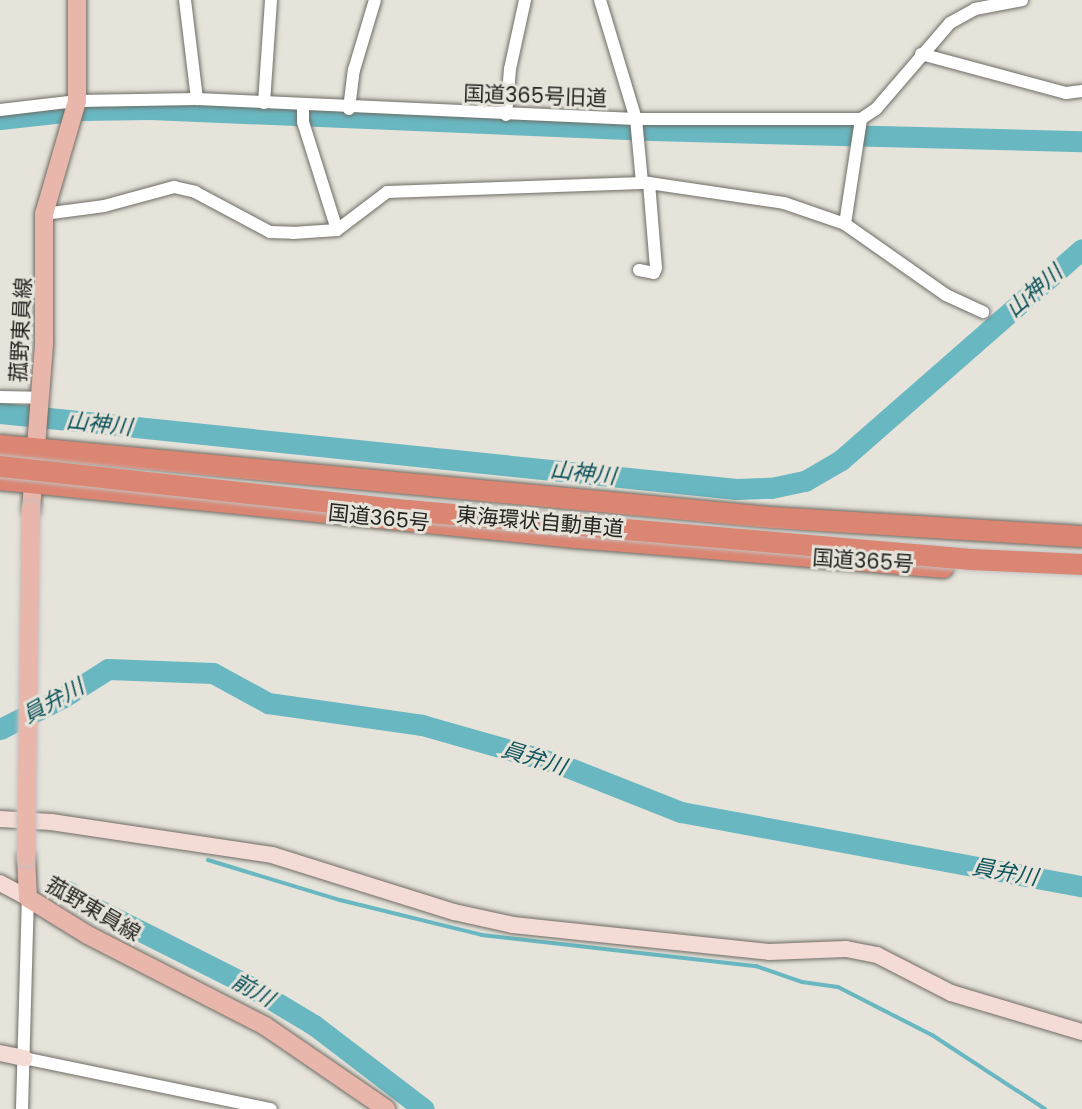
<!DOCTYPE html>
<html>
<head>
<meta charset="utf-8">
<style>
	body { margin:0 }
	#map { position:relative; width:1082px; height:1109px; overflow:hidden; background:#e5e3da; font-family:Poppins,"Noto Sans JP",sans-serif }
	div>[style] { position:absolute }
	.stream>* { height:4px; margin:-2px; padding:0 2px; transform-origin:2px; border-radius:2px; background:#69b7c1 }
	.river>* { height:21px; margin:-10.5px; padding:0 10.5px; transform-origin:10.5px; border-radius:10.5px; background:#69b7c1 }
	.roads { filter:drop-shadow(0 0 2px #6e6c64) drop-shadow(0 0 2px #6e6c64) }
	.street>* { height:12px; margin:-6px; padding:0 6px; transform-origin:6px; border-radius:6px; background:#fff }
	.secondary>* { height:16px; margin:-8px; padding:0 8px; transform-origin:8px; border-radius:8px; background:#f4dbd5 }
	.primary>* { height:18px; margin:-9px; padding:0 9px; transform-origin:9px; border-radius:9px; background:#e9b6ab }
	.highway>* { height:21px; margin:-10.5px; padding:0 10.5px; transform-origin:10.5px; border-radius:10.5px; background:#db8673 }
	.bridges { filter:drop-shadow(0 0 2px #c2c2c1) drop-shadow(0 0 2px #c2c2c1) }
	.primary-bridge>* { height:18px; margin:-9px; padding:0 9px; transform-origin:9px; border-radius:9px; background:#e9b6ab }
	.highway-bridge>* { height:21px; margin:-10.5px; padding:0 10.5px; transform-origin:10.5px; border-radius:10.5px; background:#db8673 }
	span { translate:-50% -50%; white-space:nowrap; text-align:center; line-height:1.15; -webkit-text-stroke:6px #e5e3da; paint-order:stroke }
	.street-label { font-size:21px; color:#252421 }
	.water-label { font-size:22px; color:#0d535b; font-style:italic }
</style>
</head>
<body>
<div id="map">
	<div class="stream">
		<div style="left:208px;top:860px;width:138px;rotate:16.9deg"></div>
		<div style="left:340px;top:900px;width:146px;rotate:13.8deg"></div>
		<div style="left:482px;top:935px;width:276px;rotate:6.5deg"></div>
		<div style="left:756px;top:966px;width:49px;rotate:19.2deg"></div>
		<div style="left:802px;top:982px;width:36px;rotate:8deg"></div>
		<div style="left:838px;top:987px;width:106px;rotate:27.1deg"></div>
		<div style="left:932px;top:1035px;width:135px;rotate:33.2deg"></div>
	</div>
	<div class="river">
		<div style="left:0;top:119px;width:82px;rotate:-6.3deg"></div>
		<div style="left:82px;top:110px;width:68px;rotate:-0.8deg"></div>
		<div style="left:150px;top:109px;width:501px;rotate:2.4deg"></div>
		<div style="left:651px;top:130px;width:431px;rotate:1.5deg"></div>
		<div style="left:0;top:413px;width:740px;rotate:5.9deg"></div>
		<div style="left:736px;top:489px;width:35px;rotate:-2deg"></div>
		<div style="left:771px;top:488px;width:35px;rotate:-12deg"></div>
		<div style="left:805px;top:481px;width:42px;rotate:-30.3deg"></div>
		<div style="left:841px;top:460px;width:320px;rotate:-41.2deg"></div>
		<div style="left:0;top:729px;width:72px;rotate:-26.6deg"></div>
		<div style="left:64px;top:697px;width:52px;rotate:-32.5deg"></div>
		<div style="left:108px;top:669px;width:105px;rotate:2.2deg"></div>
		<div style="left:213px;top:673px;width:63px;rotate:28.6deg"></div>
		<div style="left:268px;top:703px;width:156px;rotate:8.1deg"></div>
		<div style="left:422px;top:725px;width:146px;rotate:15.9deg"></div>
		<div style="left:562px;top:765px;width:128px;rotate:21.6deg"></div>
		<div style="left:681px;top:812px;width:408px;rotate:10.5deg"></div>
		<div style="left:68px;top:891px;width:12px;rotate:42deg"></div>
		<div style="left:77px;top:899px;width:187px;rotate:26.7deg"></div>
		<div style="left:244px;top:983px;width:82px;rotate:31deg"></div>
		<div style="left:314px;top:1025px;width:138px;rotate:37.4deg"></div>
	</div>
	<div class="roads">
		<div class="street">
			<div style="left:185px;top:0;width:100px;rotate:83.1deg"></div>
			<div style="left:600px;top:0;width:124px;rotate:73.2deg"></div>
			<div style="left:636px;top:119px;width:64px;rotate:84.6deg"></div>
			<div style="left:921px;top:54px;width:150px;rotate:15.1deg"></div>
			<div style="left:1066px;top:93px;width:16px;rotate:-7deg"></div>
			<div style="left:264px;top:103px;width:103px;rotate:-86.1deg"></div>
			<div style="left:303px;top:104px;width:18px;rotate:90deg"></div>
			<div style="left:303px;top:122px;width:113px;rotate:72.5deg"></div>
			<div style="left:349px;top:109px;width:39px;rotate:-83deg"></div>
			<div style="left:354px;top:70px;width:73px;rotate:-73.3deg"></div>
			<div style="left:0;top:110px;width:78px;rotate:-6.7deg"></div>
			<div style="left:77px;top:101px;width:120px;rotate:-1deg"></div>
			<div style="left:197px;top:99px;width:439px;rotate:2.6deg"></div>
			<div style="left:636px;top:119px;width:225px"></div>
			<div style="left:861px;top:119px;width:18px;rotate:-34deg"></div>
			<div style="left:876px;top:109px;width:113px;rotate:-49.3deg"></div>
			<div style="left:950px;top:23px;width:29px;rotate:-29deg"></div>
			<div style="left:975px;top:9px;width:48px;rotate:-10.8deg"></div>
			<div style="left:506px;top:115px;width:46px;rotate:-85deg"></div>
			<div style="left:510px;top:69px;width:71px;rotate:-77.7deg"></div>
			<div style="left:44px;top:214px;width:61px;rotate:-7.6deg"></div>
			<div style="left:104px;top:206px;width:73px;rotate:-15.2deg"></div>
			<div style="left:174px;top:187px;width:22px;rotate:13deg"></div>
			<div style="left:195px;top:192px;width:85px;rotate:28.1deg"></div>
			<div style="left:270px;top:232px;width:23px;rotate:2deg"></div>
			<div style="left:293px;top:233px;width:44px;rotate:-3.9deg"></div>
			<div style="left:337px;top:230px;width:63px;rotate:-37.2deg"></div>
			<div style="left:387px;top:192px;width:262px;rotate:-2deg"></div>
			<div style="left:649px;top:183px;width:136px;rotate:8.4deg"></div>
			<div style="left:784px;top:203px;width:65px;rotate:19deg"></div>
			<div style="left:845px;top:224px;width:123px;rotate:35.1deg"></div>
			<div style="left:946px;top:295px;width:41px;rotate:24.7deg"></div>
			<div style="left:845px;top:224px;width:106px;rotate:-81.3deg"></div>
			<div style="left:639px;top:270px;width:15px;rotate:11deg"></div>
			<div style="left:654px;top:273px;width:5px;rotate:-68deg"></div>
			<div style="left:656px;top:268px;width:85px;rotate:-94.7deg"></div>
			<div style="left:0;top:397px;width:39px;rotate:1deg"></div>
			<div style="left:24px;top:1058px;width:252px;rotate:11.7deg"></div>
			<div style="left:22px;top:1109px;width:211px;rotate:-88.4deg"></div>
		</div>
		<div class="secondary">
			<div style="left:0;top:819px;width:51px;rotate:3.4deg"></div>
			<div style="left:51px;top:822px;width:223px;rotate:8.5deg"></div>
			<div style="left:272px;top:855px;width:191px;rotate:17.4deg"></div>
			<div style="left:454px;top:912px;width:60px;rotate:12.4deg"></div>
			<div style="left:513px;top:925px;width:257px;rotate:6deg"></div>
			<div style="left:769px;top:952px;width:77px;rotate:-2.2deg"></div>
			<div style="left:846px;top:949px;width:32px;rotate:11deg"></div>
			<div style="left:877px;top:955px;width:83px;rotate:27.2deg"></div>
			<div style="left:951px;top:993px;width:137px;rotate:16.6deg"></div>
			<div style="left:0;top:883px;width:32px;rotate:28deg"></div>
			<div style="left:0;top:1053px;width:25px;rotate:12deg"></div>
		</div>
		<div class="primary">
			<div style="left:31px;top:510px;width:168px;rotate:-85.5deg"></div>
			<div style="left:44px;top:343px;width:129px;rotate:-90deg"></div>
			<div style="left:44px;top:214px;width:118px;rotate:-73.7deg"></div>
			<div style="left:77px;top:101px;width:101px;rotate:-90deg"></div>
			<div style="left:26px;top:857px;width:41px;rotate:87.2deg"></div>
			<div style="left:28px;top:898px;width:70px;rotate:31.7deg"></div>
			<div style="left:88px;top:935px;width:199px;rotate:27.2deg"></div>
			<div style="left:265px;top:1026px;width:147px;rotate:34.4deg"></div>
		</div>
		<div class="highway">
			<div style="left:0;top:445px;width:773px;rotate:5.34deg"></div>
			<div style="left:770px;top:517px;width:313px;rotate:3.5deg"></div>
			<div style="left:0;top:479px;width:577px;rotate:5.77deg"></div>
			<div style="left:574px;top:537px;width:370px;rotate:4.6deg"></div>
		</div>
	</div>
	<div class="bridges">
		<div class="primary-bridge">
			<div style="left:26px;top:857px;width:347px;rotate:-89.2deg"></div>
		</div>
		<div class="highway-bridge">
			<div style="left:0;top:466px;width:409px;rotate:6.2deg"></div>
			<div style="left:407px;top:510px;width:566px;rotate:4.97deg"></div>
			<div style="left:971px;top:559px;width:111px;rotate:2.6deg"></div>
		</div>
	</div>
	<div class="street-label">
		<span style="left:535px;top:96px;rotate:2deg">国道365号旧道</span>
		<span style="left:21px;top:330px;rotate:-87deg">菰野東員線</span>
		<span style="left:379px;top:518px;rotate:6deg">国道365号</span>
		<span style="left:540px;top:522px;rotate:5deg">東海環状自動車道</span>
		<span style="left:863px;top:561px;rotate:4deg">国道365号</span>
		<span style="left:93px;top:909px;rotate:30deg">菰野東員線</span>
	</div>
	<div class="water-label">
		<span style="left:1034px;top:291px;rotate:-41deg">山神川</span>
		<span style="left:99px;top:424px;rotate:6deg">山神川</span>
		<span style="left:583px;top:473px;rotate:6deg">山神川</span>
		<span style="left:53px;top:701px;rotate:-29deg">員弁川</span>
		<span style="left:534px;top:758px;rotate:17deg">員弁川</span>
		<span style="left:1005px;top:872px;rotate:10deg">員弁川</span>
		<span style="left:253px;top:990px;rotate:29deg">前川</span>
	</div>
</div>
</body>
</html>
